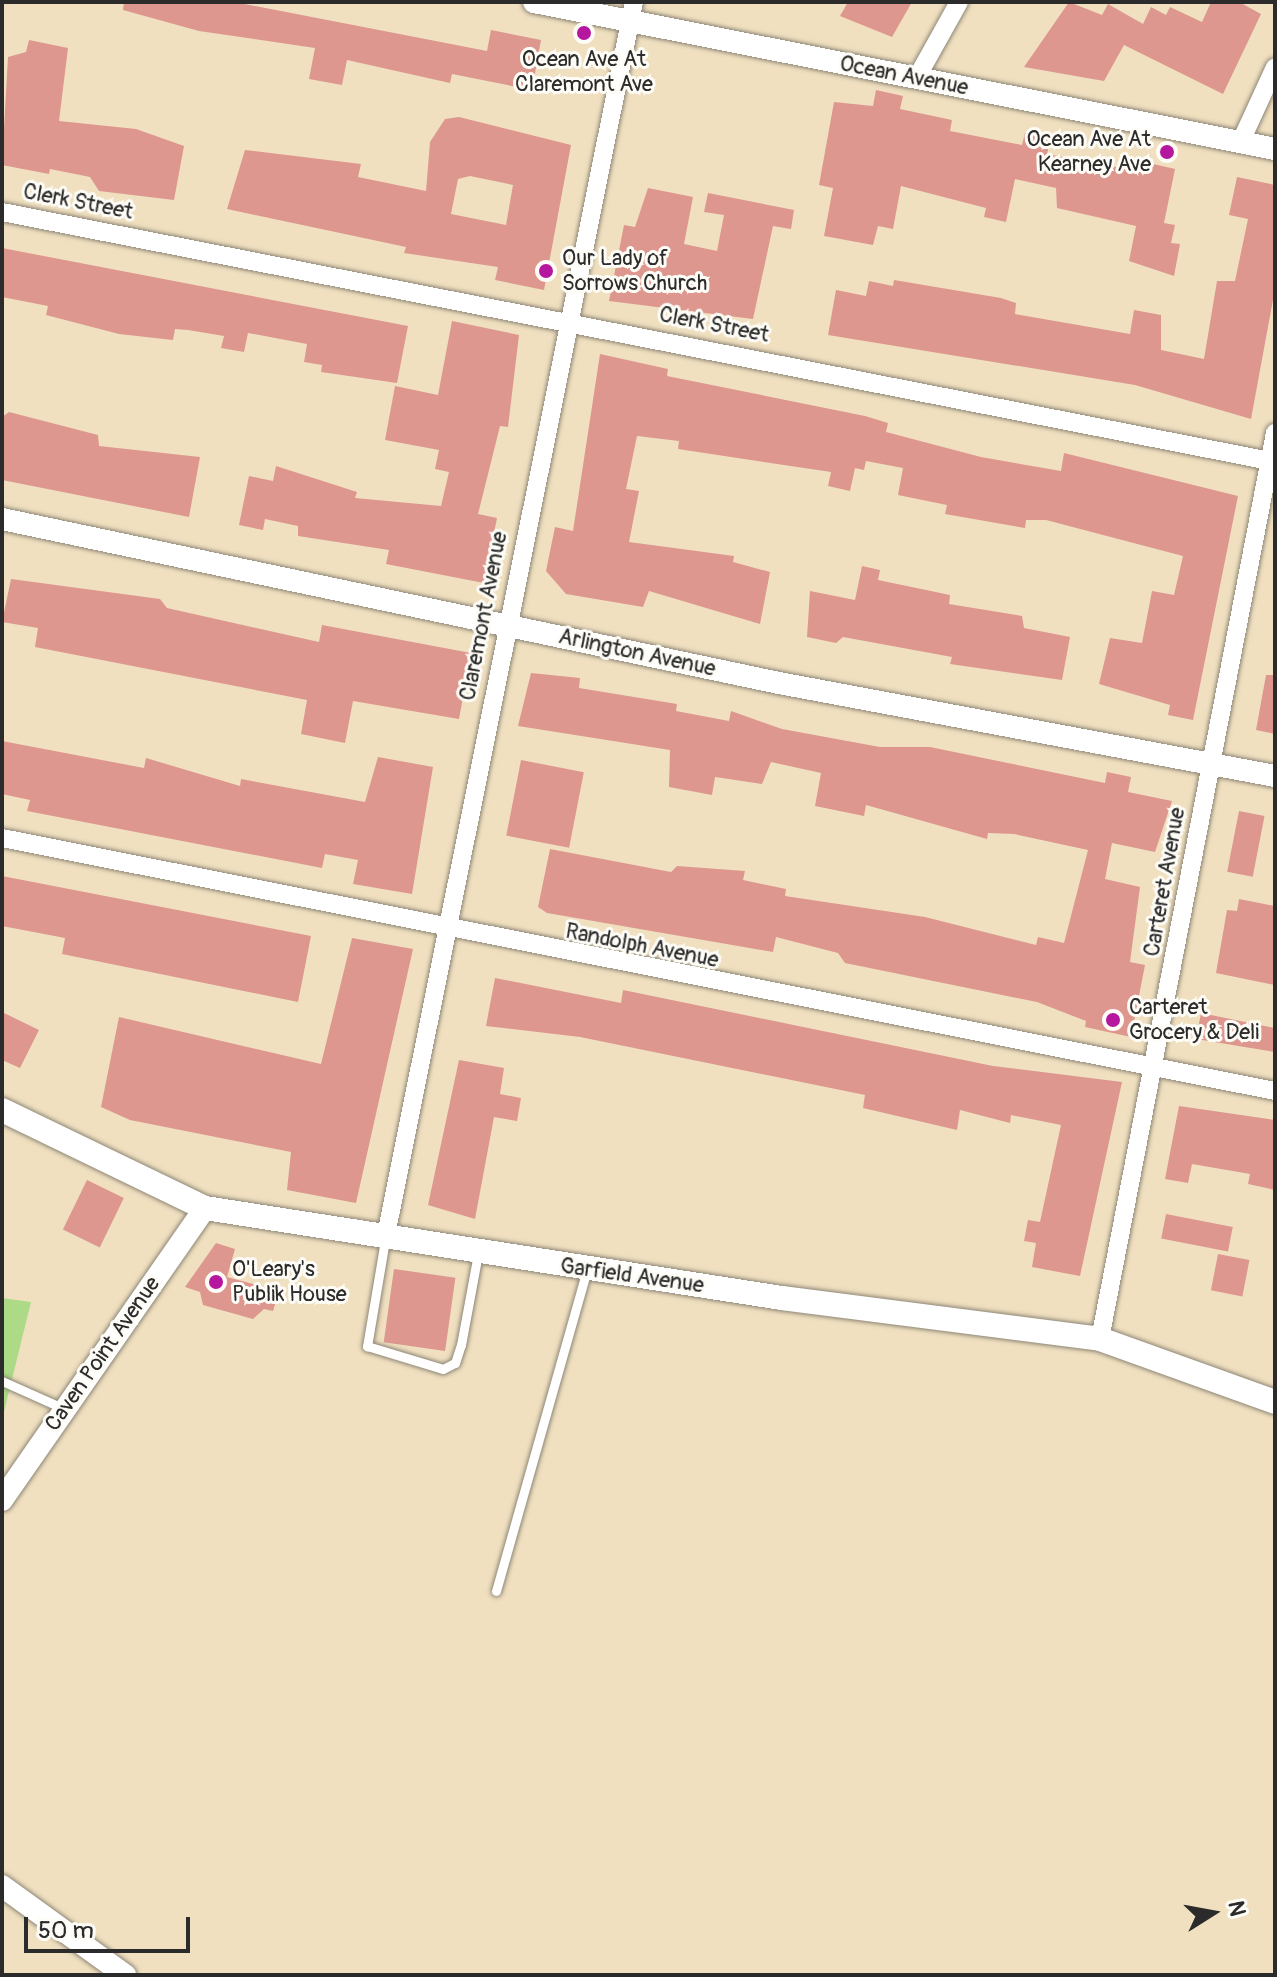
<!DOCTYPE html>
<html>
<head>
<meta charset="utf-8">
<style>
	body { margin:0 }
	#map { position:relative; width:1277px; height:1977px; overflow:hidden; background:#f0e0c0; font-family:Pangolin,sans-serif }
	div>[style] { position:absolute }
	.green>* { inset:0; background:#acda87 }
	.building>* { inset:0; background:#dd978f; transform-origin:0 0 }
	.roads { filter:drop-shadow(0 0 2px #8e8676) drop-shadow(0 0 2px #8e8676) }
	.service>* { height:9px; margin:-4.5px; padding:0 4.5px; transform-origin:4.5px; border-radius:4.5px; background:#fff }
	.minor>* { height:18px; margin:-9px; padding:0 9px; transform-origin:9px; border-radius:9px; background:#fff }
	.tertiary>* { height:22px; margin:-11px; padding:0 11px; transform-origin:11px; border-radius:11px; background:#fff }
	.secondary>* { height:24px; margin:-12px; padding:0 12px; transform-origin:12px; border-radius:12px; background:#fff }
	.dots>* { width:22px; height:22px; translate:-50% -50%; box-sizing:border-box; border:4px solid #fdfcf7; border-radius:50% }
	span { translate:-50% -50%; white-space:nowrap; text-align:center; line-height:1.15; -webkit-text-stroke:6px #fdfcf7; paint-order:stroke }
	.poi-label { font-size:22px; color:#2b2b2b }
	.right { translate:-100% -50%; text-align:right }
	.left { translate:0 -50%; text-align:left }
	.street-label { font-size:22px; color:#2b2b2b }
	.frame { position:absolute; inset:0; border:4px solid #2b2b2b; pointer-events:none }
	.north { position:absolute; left:1173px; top:1873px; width:80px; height:80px; -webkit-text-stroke:6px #fdfcf7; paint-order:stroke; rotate:79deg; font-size:22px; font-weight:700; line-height:32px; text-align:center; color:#2b2b2b }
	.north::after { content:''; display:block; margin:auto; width:28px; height:36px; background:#2b2b2b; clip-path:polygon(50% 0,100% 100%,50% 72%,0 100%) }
	.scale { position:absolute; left:24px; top:1917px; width:166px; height:36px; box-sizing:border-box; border:4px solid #2b2b2b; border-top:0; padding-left:10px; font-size:24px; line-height:28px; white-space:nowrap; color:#2b2b2b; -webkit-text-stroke:6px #fdfcf7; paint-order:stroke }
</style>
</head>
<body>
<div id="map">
	<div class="green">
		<div style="clip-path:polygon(2px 1298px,31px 1302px,2px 1420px)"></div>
	</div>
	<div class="building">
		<div style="clip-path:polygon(124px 2px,234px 2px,487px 51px,491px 30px,541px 40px,532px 90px,452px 74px,450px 83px,347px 60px,342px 85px,309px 79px,315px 48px,199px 31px,123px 10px)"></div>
		<div style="clip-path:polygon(848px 2px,912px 2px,892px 37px,840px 16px)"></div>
		<div style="clip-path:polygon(1069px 2px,1102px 15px,1108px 4px,1143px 24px,1151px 7px,1166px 15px,1170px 7px,1202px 22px,1211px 2px,1239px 2px,1261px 14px,1223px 94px,1124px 45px,1104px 81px,1024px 67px)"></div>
		<div style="clip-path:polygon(29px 40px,68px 48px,59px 121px,136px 129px,184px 146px,174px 200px,99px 191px,90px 177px,50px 169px,49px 174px,2px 165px,8px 57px,26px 52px)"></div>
		<div style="clip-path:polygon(876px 90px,903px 96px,900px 109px,952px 120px,950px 131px,1022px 145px,1025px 133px,1051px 138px,1047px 154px,1147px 173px,1149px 163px,1175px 169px,1164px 223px,1175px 225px,1171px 243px,1180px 244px,1174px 276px,1129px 261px,1136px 226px,1057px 208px,1056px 188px,1015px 179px,1006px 222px,984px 217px,986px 208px,901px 186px,893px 229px,878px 226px,873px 245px,824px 236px,833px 188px,819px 185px,834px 102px,873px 106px)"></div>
		<div style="clip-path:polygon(evenodd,459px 117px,571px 145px,544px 290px,495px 280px,498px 267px,404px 253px,406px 247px,227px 209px,245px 150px,361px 164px,358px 177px,426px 191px,430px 142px,445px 119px,459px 117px,470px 176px,513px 185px,506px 225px,451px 214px,458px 179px,470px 176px)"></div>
		<div style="clip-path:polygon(1237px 177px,1275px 185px,1275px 289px,1251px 419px,1135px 385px,828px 335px,836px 290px,866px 296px,869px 281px,893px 286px,894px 280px,1001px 298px,1016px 303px,1015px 314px,1130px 334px,1134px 310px,1161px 315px,1161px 350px,1204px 359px,1217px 281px,1235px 281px,1248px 219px,1229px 215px)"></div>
		<div style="clip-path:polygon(648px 188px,693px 197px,684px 244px,717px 251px,724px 215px,704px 212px,708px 193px,794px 210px,791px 229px,773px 226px,753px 319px,609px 301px,624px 225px,635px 227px)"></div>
		<div style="clip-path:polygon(2px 248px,408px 326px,397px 383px,321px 372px,322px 365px,304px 362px,307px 344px,248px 333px,244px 352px,221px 348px,224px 336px,188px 330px,175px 329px,173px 340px,119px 334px,46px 315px,48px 306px,2px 297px)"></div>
		<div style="clip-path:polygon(452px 321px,519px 335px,508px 427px,500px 426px,478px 514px,497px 518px,484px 583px,386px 564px,389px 550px,298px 536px,298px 526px,265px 519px,263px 530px,239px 525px,249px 476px,273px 481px,276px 466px,357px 492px,355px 498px,441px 506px,449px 472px,435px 469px,439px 450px,385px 440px,395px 386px,438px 395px)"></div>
		<div style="clip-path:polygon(600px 354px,668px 369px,667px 376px,865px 416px,888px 423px,886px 432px,981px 457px,1061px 471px,1064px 453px,1238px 496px,1193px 720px,1168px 715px,1170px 705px,1099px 684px,1110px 638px,1142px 643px,1152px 591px,1174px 595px,1183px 556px,1046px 520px,1026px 520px,1025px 528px,945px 514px,947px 505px,898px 495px,903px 468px,866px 461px,864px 470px,855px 468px,850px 491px,828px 486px,831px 472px,678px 449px,679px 441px,637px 436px,626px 489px,639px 491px,629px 542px,734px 556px,733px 562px,770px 572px,760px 624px,649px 591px,643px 607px,566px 594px,546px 571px,555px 527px,573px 531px)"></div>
		<div style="clip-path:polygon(9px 412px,98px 435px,99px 446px,200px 457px,189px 517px,2px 480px,2px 417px)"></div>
		<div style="clip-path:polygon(862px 566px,880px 570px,878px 580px,950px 595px,949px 604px,1022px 616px,1024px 628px,1070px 637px,1062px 680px,950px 664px,952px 657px,843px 637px,836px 643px,807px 637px,810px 591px,855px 600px)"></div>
		<div style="clip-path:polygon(11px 579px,160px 599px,167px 608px,319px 642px,322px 625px,471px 653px,459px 719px,353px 701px,345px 743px,301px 734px,307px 700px,35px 647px,38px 628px,2px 622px)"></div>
		<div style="clip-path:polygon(531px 673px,580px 678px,579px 688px,677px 704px,676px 711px,729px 721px,731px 711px,782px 729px,880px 747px,930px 747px,1105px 783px,1107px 772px,1131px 777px,1128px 792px,1172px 801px,1155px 852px,1112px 843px,1105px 879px,1140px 887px,1130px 962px,1145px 965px,1131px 1037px,1085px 1027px,1086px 1021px,1037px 1002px,845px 963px,838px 953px,776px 937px,773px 952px,547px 913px,538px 907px,550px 849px,671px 872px,677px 866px,745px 871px,743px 880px,786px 889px,785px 896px,925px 917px,1036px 945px,1038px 937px,1064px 943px,1088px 850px,1014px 834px,988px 833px,987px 839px,866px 805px,864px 816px,815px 806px,821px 773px,771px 762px,762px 784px,715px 777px,712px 795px,669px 787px,670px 750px,518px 726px)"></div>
		<div style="clip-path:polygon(1266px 675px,1275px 675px,1275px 734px,1256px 730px)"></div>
		<div style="clip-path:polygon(2px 741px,144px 768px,146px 758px,240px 786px,241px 779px,365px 802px,378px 757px,433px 767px,412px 894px,353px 884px,358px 860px,325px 854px,322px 868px,27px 811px,30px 800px,2px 794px)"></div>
		<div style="left:521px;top:760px;width:64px;height:77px;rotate:11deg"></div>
		<div style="left:1239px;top:811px;width:26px;height:62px;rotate:11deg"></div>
		<div style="clip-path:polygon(2px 876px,311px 936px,298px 1002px,62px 954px,65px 938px,2px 926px)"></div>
		<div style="clip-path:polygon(1239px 899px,1275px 906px,1275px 985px,1216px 973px,1227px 910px,1237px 911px)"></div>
		<div style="clip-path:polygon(352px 938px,413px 949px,356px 1203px,287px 1190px,291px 1152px,130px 1120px,101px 1107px,119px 1017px,321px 1064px)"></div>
		<div style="clip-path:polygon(495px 978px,621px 1003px,623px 990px,993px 1066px,1122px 1082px,1080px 1276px,1032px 1267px,1036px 1243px,1024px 1241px,1028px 1220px,1040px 1222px,1061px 1125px,1011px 1115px,1010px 1123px,960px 1110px,957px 1130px,863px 1108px,865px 1095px,580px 1037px,486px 1026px)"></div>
		<div style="clip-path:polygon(2px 1012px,39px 1030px,20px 1068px,2px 1060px)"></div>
		<div style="clip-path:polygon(1201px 1013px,1275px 1028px,1275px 1052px,1196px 1039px)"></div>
		<div style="clip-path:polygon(459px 1060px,504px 1068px,500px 1094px,521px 1098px,517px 1121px,494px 1117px,475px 1219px,428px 1205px)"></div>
		<div style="clip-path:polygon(1179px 1106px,1275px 1120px,1275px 1190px,1248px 1184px,1250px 1174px,1192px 1164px,1188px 1183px,1165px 1179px)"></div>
		<div style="left:87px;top:1180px;width:41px;height:55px;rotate:26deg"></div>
		<div style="left:1166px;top:1214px;width:68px;height:25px;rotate:11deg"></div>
		<div style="clip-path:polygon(216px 1243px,235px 1249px,227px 1277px,279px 1291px,273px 1311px,264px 1309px,253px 1319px,203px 1305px,200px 1292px,185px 1287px)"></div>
		<div style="left:1218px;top:1254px;width:32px;height:37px;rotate:11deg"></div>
		<div style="left:394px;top:1269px;width:62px;height:74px;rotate:8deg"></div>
	</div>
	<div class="roads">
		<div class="service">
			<div style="left:385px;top:1240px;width:108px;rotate:99.6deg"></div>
			<div style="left:367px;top:1346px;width:79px;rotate:16.8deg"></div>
			<div style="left:443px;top:1369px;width:13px;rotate:-27deg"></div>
			<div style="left:455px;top:1363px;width:19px;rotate:-72deg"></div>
			<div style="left:461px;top:1345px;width:94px;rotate:-79.5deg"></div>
			<div style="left:2px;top:1381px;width:69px;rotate:24deg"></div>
			<div style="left:496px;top:1591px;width:335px;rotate:-74.2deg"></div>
		</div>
		<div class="minor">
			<div style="left:916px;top:79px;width:88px;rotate:-60.8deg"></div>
			<div style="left:1241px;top:141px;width:81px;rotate:-65.3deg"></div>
			<div style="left:2px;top:212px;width:1297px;rotate:11.11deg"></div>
			<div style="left:2px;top:838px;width:1298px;rotate:11.24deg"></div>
			<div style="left:385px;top:1240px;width:1263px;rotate:-78.63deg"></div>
			<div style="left:1100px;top:1339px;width:923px;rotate:-79.07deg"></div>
		</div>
		<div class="tertiary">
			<div style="left:534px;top:2px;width:755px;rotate:11.22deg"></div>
			<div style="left:2px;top:519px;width:794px;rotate:11.92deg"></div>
			<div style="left:779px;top:683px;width:505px;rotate:10.62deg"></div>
			<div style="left:2px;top:1500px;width:356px;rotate:-55.2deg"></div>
			<div style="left:2px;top:1886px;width:152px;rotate:35.9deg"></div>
		</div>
		<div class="secondary">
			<div style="left:2px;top:1110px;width:225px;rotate:25.8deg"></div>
			<div style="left:205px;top:1208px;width:584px;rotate:8.87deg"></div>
			<div style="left:782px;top:1298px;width:321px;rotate:7.3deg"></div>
			<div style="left:1100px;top:1339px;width:186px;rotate:19.8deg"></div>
		</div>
	</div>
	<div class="dots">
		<div style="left:584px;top:33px;background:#b5179e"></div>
		<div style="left:1167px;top:152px;background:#b5179e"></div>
		<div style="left:546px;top:271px;background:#b5179e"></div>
		<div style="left:1113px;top:1020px;background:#b5179e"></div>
		<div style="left:216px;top:1282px;background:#b5179e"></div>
	</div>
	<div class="poi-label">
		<span style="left:584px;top:72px">Ocean Ave At<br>Claremont Ave</span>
		<span class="right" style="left:1151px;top:152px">Ocean Ave At<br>Kearney Ave</span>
		<span class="left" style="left:562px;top:271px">Our Lady of<br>Sorrows Church</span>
		<span class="left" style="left:1129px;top:1020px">Carteret<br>Grocery &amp; Deli</span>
		<span class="left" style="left:232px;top:1282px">O'Leary's<br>Publik House</span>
	</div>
	<div class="street-label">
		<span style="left:904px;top:76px;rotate:11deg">Ocean Avenue</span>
		<span style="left:78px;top:202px;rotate:11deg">Clerk Street</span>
		<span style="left:714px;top:325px;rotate:11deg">Clerk Street</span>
		<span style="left:484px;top:616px;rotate:-79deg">Claremont Avenue</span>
		<span style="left:637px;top:653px;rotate:12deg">Arlington Avenue</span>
		<span style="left:1165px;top:882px;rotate:-80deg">Carteret Avenue</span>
		<span style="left:642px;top:946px;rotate:11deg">Randolph Avenue</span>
		<span style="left:632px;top:1276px;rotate:8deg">Garfield Avenue</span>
		<span style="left:103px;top:1354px;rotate:-55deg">Caven Point Avenue</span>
	</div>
	<div class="frame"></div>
	<div class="north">N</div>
	<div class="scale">50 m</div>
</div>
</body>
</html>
